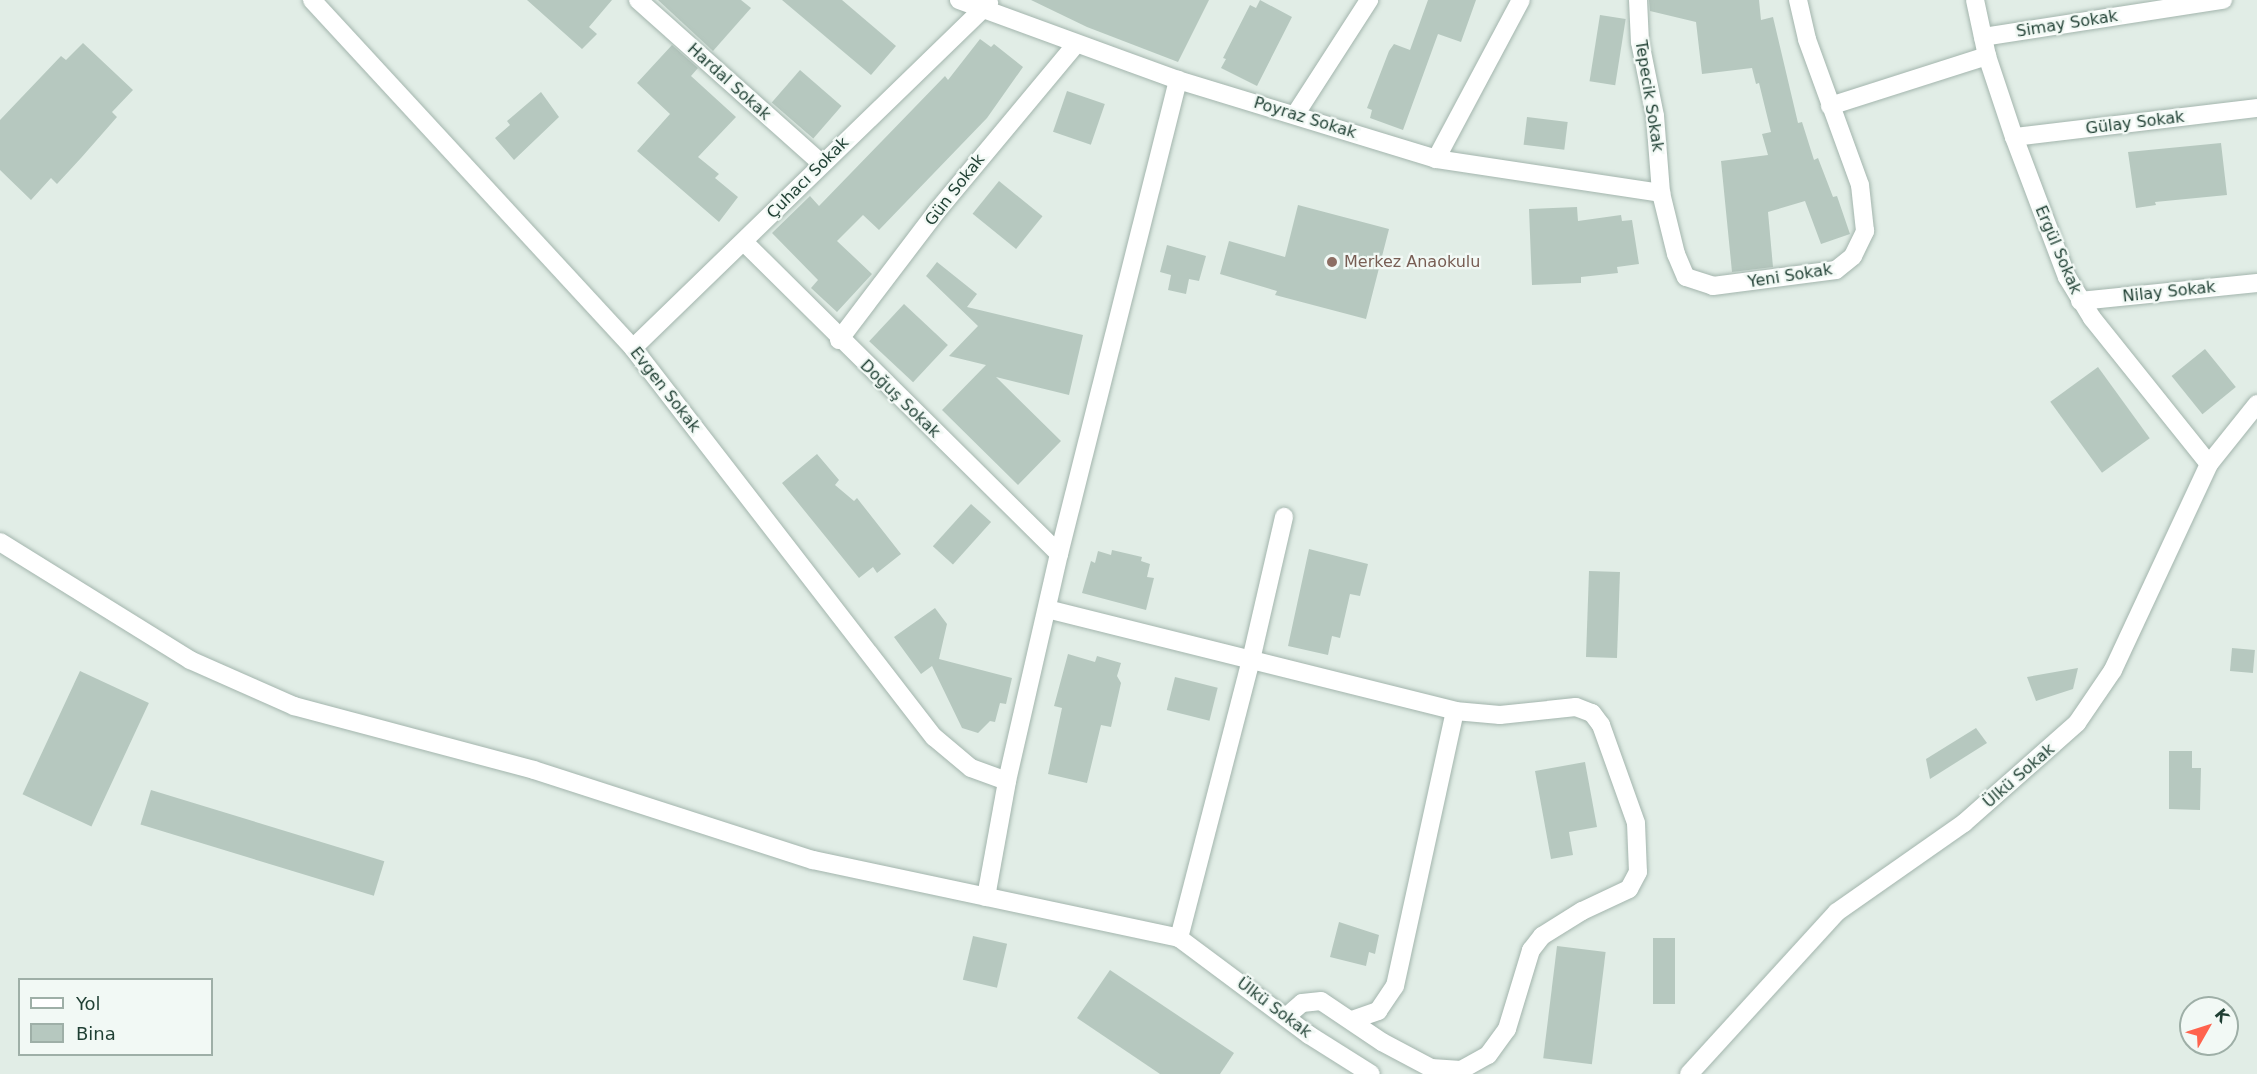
<!DOCTYPE html>
<html>
<head>
<meta charset="utf-8">
<style>
	body { margin:0 }
	#map { position:relative; width:2257px; height:1074px; overflow:hidden; background:#e1ede6; font-family:"DejaVu Sans",sans-serif }
	div>[style] { position:absolute }
	.building>* { inset:0; background:#b6c8bf; transform-origin:0 0 }
	.roads { filter:drop-shadow(0 0 2px #a3b5ad) drop-shadow(0 0 2px #a3b5ad) }
	.street>* { height:18px; margin:-9px; padding:0 9px; transform-origin:9px; border-radius:9px; background:#fff }
	.dots>* { width:16px; height:16px; translate:-50% -50%; box-sizing:border-box; border:3px solid #f2f9f5; border-radius:50% }
	span { translate:-50% -50%; white-space:nowrap; text-align:center; line-height:1.15; -webkit-text-stroke:4.5px #f2f9f5; paint-order:stroke }
	.street-label { font-size:16px; color:#1f3f33 }
	.education-label { font-size:16px; color:#785e54 }
	.left { translate:0 -50%; text-align:left }
	.legend { position:absolute; left:18px; top:978px; width:195px; height:78px; box-sizing:border-box; background:#f2f9f5; border:2px solid #9eafa7; margin:0; padding:8px 10px; list-style:none; font-size:18px; color:#1f3f33 }
	.legend li { display:flex; align-items:center; gap:12px; height:30px }
	.legend b { width:30px; border:2px solid #9eafa7 }
	.north { position:absolute; left:2179px; top:996px; width:60px; height:60px; box-sizing:border-box; background:#f2f9f5; border:2px solid #9eafa7; border-radius:50%; rotate:51deg; font-size:16px; font-weight:700; line-height:24px; text-align:center; color:#1f3f33 }
	.north::after { content:''; display:block; margin:auto; width:21px; height:27px; background:#ff634d; clip-path:polygon(50% 0,100% 100%,50% 72%,0 100%) }
</style>
</head>
<body>
<div id="map">
	<div class="building">
		<div style="clip-path:polygon(527px 0,612px 0,589px 27px,597px 34px,582px 49px)"></div>
		<div style="clip-path:polygon(658px 0,741px 0,751px 8px,713px 51px)"></div>
		<div style="clip-path:polygon(782px 0,842px 0,896px 46px,871px 75px)"></div>
		<div style="clip-path:polygon(1031px 0,1209px 0,1178px 62px,1087px 27px)"></div>
		<div style="clip-path:polygon(1260px 0,1292px 17px,1257px 86px,1221px 68px,1226px 59px,1223px 58px,1250px 5px,1256px 8px)"></div>
		<div style="clip-path:polygon(1428px 0,1476px 0,1461px 42px,1438px 34px,1403px 130px,1370px 118px,1372px 110px,1367px 108px,1389px 51px,1394px 44px,1410px 50px)"></div>
		<div style="clip-path:polygon(1649px 0,1759px 0,1761px 20px,1773px 17px,1798px 123px,1802px 122px,1814px 160px,1818px 158px,1833px 197px,1837px 196px,1850px 234px,1821px 244px,1805px 201px,1768px 212px,1773px 267px,1732px 272px,1721px 161px,1768px 155px,1762px 134px,1771px 132px,1759px 83px,1756px 84px,1752px 68px,1702px 74px,1696px 22px,1650px 11px)"></div>
		<div style="left:1600px;top:15px;width:26px;height:67px;rotate:9deg"></div>
		<div style="clip-path:polygon(980px 39px,991px 47px,994px 44px,1023px 67px,987px 118px,879px 230px,863px 215px,837px 241px,872px 274px,837px 312px,811px 288px,818px 280px,772px 233px,810px 196px,819px 206px,945px 76px,948px 80px)"></div>
		<div style="clip-path:polygon(83px 43px,133px 90px,112px 112px,117px 117px,81px 158px,57px 184px,51px 178px,31px 200px,0 170px,0 120px,61px 56px,66px 60px)"></div>
		<div style="clip-path:polygon(672px 45px,698px 68px,691px 76px,736px 117px,698px 157px,719px 174px,715px 178px,738px 197px,719px 222px,637px 151px,670px 114px,637px 83px)"></div>
		<div style="left:800px;top:70px;width:55px;height:43px;rotate:41deg"></div>
		<div style="left:1067px;top:91px;width:40px;height:43px;rotate:19deg"></div>
		<div style="clip-path:polygon(541px 92px,559px 117px,514px 160px,495px 138px,510px 125px,507px 121px)"></div>
		<div style="left:1527px;top:117px;width:41px;height:28px;rotate:7deg"></div>
		<div style="clip-path:polygon(2221px 143px,2227px 195px,2155px 202px,2156px 205px,2136px 208px,2128px 152px)"></div>
		<div style="left:999px;top:181px;width:56px;height:42px;rotate:39deg"></div>
		<div style="clip-path:polygon(1298px 205px,1389px 229px,1366px 319px,1275px 295px,1277px 291px,1220px 274px,1229px 241px,1285px 257px)"></div>
		<div style="clip-path:polygon(1577px 207px,1578px 221px,1621px 215px,1622px 221px,1632px 220px,1639px 264px,1617px 267px,1618px 273px,1581px 277px,1581px 283px,1532px 285px,1529px 209px)"></div>
		<div style="clip-path:polygon(1167px 245px,1206px 256px,1199px 281px,1189px 279px,1186px 294px,1168px 290px,1171px 275px,1160px 272px)"></div>
		<div style="clip-path:polygon(937px 262px,977px 294px,967px 307px,1083px 335px,1069px 395px,996px 377px,1061px 441px,1018px 485px,942px 410px,986px 365px,949px 356px,978px 326px,926px 276px)"></div>
		<div style="left:904px;top:304px;width:60px;height:51px;rotate:43deg"></div>
		<div style="left:2205px;top:349px;width:49px;height:43px;rotate:51deg"></div>
		<div style="left:2098px;top:367px;width:88px;height:59px;rotate:54deg"></div>
		<div style="clip-path:polygon(817px 454px,839px 480px,835px 485px,854px 501px,857px 498px,901px 554px,877px 573px,873px 567px,859px 578px,782px 483px)"></div>
		<div style="left:971px;top:504px;width:27px;height:57px;rotate:42deg"></div>
		<div style="clip-path:polygon(1309px 549px,1368px 564px,1360px 596px,1350px 594px,1340px 638px,1332px 636px,1328px 655px,1288px 646px)"></div>
		<div style="clip-path:polygon(1112px 550px,1142px 557px,1141px 561px,1150px 564px,1147px 577px,1154px 578px,1146px 610px,1082px 593px,1091px 561px,1095px 563px,1098px 551px,1111px 555px)"></div>
		<div style="left:1589px;top:571px;width:31px;height:86px;rotate:2deg"></div>
		<div style="clip-path:polygon(935px 608px,947px 624px,939px 659px,1012px 678px,1006px 704px,1000px 703px,995px 722px,990px 721px,978px 733px,962px 728px,932px 666px,921px 674px,894px 637px)"></div>
		<div style="left:2232px;top:648px;width:23px;height:23px;rotate:5deg"></div>
		<div style="clip-path:polygon(1068px 654px,1095px 662px,1097px 656px,1121px 663px,1117px 676px,1121px 683px,1111px 727px,1101px 725px,1087px 783px,1048px 774px,1062px 708px,1054px 706px)"></div>
		<div style="clip-path:polygon(2078px 668px,2073px 689px,2036px 701px,2027px 677px)"></div>
		<div style="left:80px;top:671px;width:76px;height:136px;rotate:25deg"></div>
		<div style="left:1175px;top:677px;width:44px;height:34px;rotate:14deg"></div>
		<div style="clip-path:polygon(1976px 728px,1987px 743px,1930px 779px,1926px 759px)"></div>
		<div style="clip-path:polygon(2169px 751px,2192px 751px,2192px 768px,2201px 768px,2200px 810px,2169px 809px)"></div>
		<div style="clip-path:polygon(1585px 762px,1597px 827px,1569px 832px,1573px 855px,1551px 859px,1535px 771px)"></div>
		<div style="left:151px;top:790px;width:244px;height:36px;rotate:17deg"></div>
		<div style="clip-path:polygon(1339px 922px,1379px 935px,1375px 954px,1369px 952px,1366px 966px,1330px 957px)"></div>
		<div style="left:973px;top:936px;width:35px;height:45px;rotate:13deg"></div>
		<div style="left:1653px;top:938px;width:22px;height:66px"></div>
		<div style="left:1557px;top:946px;width:49px;height:113px;rotate:7deg"></div>
		<div style="clip-path:polygon(1110px 970px,1234px 1053px,1220px 1074px,1160px 1074px,1077px 1018px)"></div>
	</div>
	<div class="roads">
		<div class="street">
			<div style="left:312px;top:0;width:473px;rotate:47.3deg"></div>
			<div style="left:633px;top:348px;width:492px;rotate:52.3deg"></div>
			<div style="left:934px;top:737px;width:48px;rotate:40deg"></div>
			<div style="left:971px;top:768px;width:38px;rotate:20deg"></div>
			<div style="left:638px;top:0;width:245px;rotate:41.7deg"></div>
			<div style="left:959px;top:0;width:233px;rotate:20.1deg"></div>
			<div style="left:1178px;top:80px;width:270px;rotate:17deg"></div>
			<div style="left:1436px;top:159px;width:228px;rotate:8.6deg"></div>
			<div style="left:1638px;top:0;width:42px;rotate:87.3deg"></div>
			<div style="left:1640px;top:42px;width:76px;rotate:78.5deg"></div>
			<div style="left:1655px;top:116px;width:77px;rotate:85.5deg"></div>
			<div style="left:1661px;top:193px;width:63px;rotate:76.2deg"></div>
			<div style="left:1676px;top:254px;width:25px;rotate:67deg"></div>
			<div style="left:1686px;top:277px;width:28px;rotate:18deg"></div>
			<div style="left:1713px;top:286px;width:124px;rotate:-7.4deg"></div>
			<div style="left:1836px;top:270px;width:22px;rotate:-39deg"></div>
			<div style="left:1853px;top:256px;width:28px;rotate:-64deg"></div>
			<div style="left:1865px;top:231px;width:46px;rotate:-96.2deg"></div>
			<div style="left:1860px;top:185px;width:155px;rotate:-110deg"></div>
			<div style="left:1807px;top:39px;width:40px;rotate:-103deg"></div>
			<div style="left:1975px;top:0;width:57px;rotate:77.9deg"></div>
			<div style="left:1987px;top:56px;width:85px;rotate:71.6deg"></div>
			<div style="left:2014px;top:137px;width:150px;rotate:69.3deg"></div>
			<div style="left:2067px;top:277px;width:48px;rotate:58.6deg"></div>
			<div style="left:2092px;top:318px;width:187px;rotate:51.3deg"></div>
			<div style="left:1983px;top:37px;width:243px;rotate:-8.8deg"></div>
			<div style="left:1830px;top:106px;width:165px;rotate:-17.7deg"></div>
			<div style="left:1295px;top:115px;width:137px;rotate:-57.2deg"></div>
			<div style="left:2014px;top:137px;width:245px;rotate:-6.8deg"></div>
			<div style="left:1436px;top:159px;width:180px;rotate:-61.9deg"></div>
			<div style="left:744px;top:242px;width:443px;rotate:44.7deg"></div>
			<div style="left:2080px;top:301px;width:178px;rotate:-5.8deg"></div>
			<div style="left:839px;top:340px;width:162px;rotate:-52.8deg"></div>
			<div style="left:937px;top:211px;width:217px;rotate:-50.2deg"></div>
			<div style="left:633px;top:348px;width:496px;rotate:-44.1deg"></div>
			<div style="left:0;top:542px;width:224px;rotate:31.8deg"></div>
			<div style="left:190px;top:660px;width:114px;rotate:23.9deg"></div>
			<div style="left:294px;top:706px;width:248px;rotate:14.9deg"></div>
			<div style="left:534px;top:770px;width:293px;rotate:17.9deg"></div>
			<div style="left:813px;top:860px;width:374px;rotate:12deg"></div>
			<div style="left:1179px;top:938px;width:162px;rotate:36.7deg"></div>
			<div style="left:1309px;top:1035px;width:73px;rotate:32.2deg"></div>
			<div style="left:1047px;top:609px;width:421px;rotate:14deg"></div>
			<div style="left:1455px;top:711px;width:45px;rotate:5.1deg"></div>
			<div style="left:1500px;top:715px;width:76px;rotate:-6deg"></div>
			<div style="left:1576px;top:707px;width:17px;rotate:21deg"></div>
			<div style="left:1592px;top:713px;width:15px;rotate:53deg"></div>
			<div style="left:1601px;top:725px;width:104px;rotate:70.3deg"></div>
			<div style="left:1636px;top:823px;width:49px;rotate:87.7deg"></div>
			<div style="left:1638px;top:872px;width:19px;rotate:118deg"></div>
			<div style="left:1629px;top:889px;width:52px;rotate:154.9deg"></div>
			<div style="left:1582px;top:911px;width:47px;rotate:148deg"></div>
			<div style="left:1542px;top:936px;width:18px;rotate:128deg"></div>
			<div style="left:1531px;top:950px;width:83px;rotate:106.9deg"></div>
			<div style="left:1507px;top:1029px;width:32px;rotate:126deg"></div>
			<div style="left:1488px;top:1055px;width:31px;rotate:151deg"></div>
			<div style="left:1461px;top:1070px;width:30px;rotate:-176deg"></div>
			<div style="left:1431px;top:1068px;width:55px;rotate:-152deg"></div>
			<div style="left:1382px;top:1042px;width:73px;rotate:-146.1deg"></div>
			<div style="left:1321px;top:1001px;width:19px;rotate:174deg"></div>
			<div style="left:1302px;top:1003px;width:21px;rotate:139deg"></div>
			<div style="left:986px;top:897px;width:118px;rotate:-79.7deg"></div>
			<div style="left:1007px;top:781px;width:233px;rotate:-77.1deg"></div>
			<div style="left:1059px;top:554px;width:489px;rotate:-75.9deg"></div>
			<div style="left:1179px;top:938px;width:287px;rotate:-75.5deg"></div>
			<div style="left:1251px;top:660px;width:147px;rotate:-77deg"></div>
			<div style="left:1352px;top:1020px;width:28px;rotate:-19deg"></div>
			<div style="left:1378px;top:1011px;width:30px;rotate:-56deg"></div>
			<div style="left:1395px;top:986px;width:281px;rotate:-77.7deg"></div>
			<div style="left:1689px;top:1074px;width:219px;rotate:-47.6deg"></div>
			<div style="left:1837px;top:912px;width:155px;rotate:-35deg"></div>
			<div style="left:1964px;top:823px;width:151px;rotate:-41.5deg"></div>
			<div style="left:2077px;top:723px;width:64px;rotate:-55.8deg"></div>
			<div style="left:2113px;top:670px;width:227px;rotate:-65deg"></div>
			<div style="left:2209px;top:464px;width:77px;rotate:-51.3deg"></div>
		</div>
	</div>
	<div class="dots">
		<div style="left:1332px;top:262px;background:#8d6e63"></div>
	</div>
	<div class="street-label">
		<span style="left:2067px;top:24px;rotate:-9deg">Simay Sokak</span>
		<span style="left:729px;top:82px;rotate:42deg">Hardal Sokak</span>
		<span style="left:1649px;top:96px;rotate:81deg">Tepecik Sokak</span>
		<span style="left:1305px;top:118px;rotate:17deg">Poyraz Sokak</span>
		<span style="left:2135px;top:123px;rotate:-7deg">Gülay Sokak</span>
		<span style="left:808px;top:178px;rotate:-45deg">Çuhacı Sokak</span>
		<span style="left:955px;top:190px;rotate:-52deg">Gün Sokak</span>
		<span style="left:2058px;top:250px;rotate:67deg">Ergül Sokak</span>
		<span style="left:1790px;top:276px;rotate:-9deg">Yeni Sokak</span>
		<span style="left:2169px;top:292px;rotate:-6deg">Nilay Sokak</span>
		<span style="left:665px;top:390px;rotate:52deg">Evgen Sokak</span>
		<span style="left:900px;top:399px;rotate:44deg">Doğuş Sokak</span>
		<span style="left:2019px;top:776px;rotate:-41deg">Ülkü Sokak</span>
		<span style="left:1274px;top:1008px;rotate:37deg">Ülkü Sokak</span>
	</div>
	<div class="education-label">
		<span class="left" style="left:1344px;top:262px">Merkez Anaokulu</span>
	</div>
	<ul class="legend">
	<li><b style="height:8px;background:#fff"></b>Yol</li>
	<li><b style="height:16px;background:#b6c8bf"></b>Bina</li>
	</ul>
	<div class="north">K</div>
</div>
</body>
</html>
